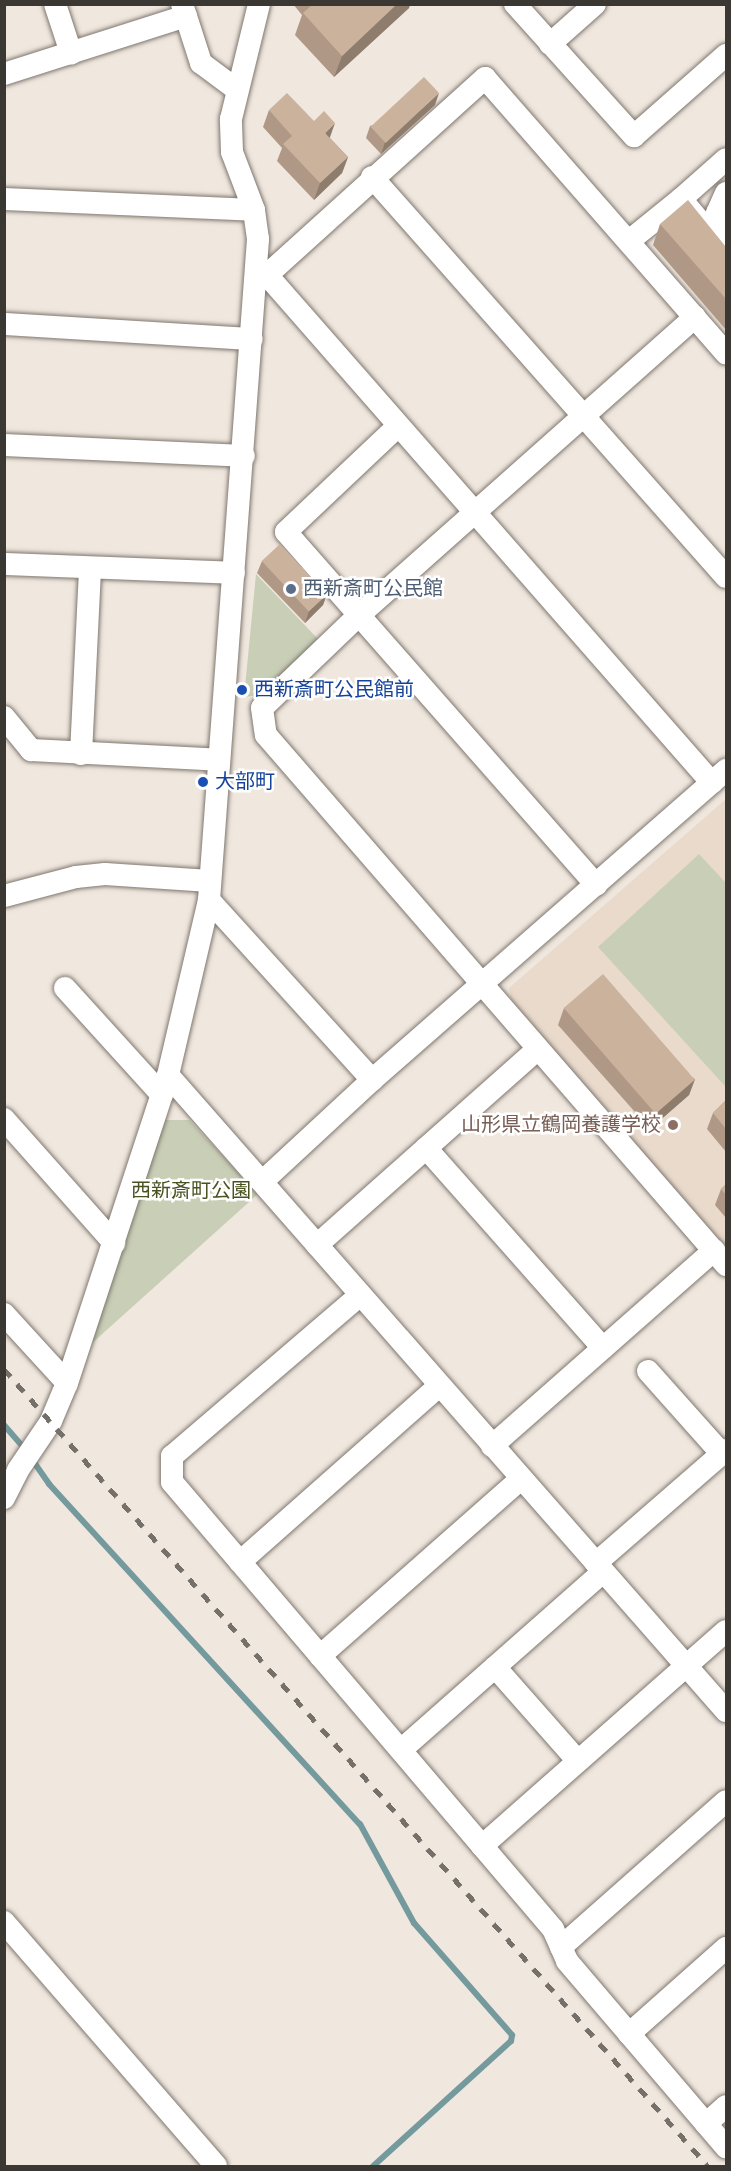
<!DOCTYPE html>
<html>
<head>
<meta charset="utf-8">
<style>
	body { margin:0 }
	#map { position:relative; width:731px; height:2171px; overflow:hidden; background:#f0e7de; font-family:"Varela Round","Noto Sans JP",sans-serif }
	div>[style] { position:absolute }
	.built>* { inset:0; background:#e9dacc }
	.green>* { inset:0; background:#c9cfb6 }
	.stream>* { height:6px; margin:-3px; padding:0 3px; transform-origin:3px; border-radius:3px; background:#749a9e }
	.roads { filter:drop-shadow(0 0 2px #7f776f) drop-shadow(0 0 2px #7f776f) }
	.minor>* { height:22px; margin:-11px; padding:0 11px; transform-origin:11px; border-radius:11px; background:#fff }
	.rail>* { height:4.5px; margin-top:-2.25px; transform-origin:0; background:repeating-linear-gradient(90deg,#75706a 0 10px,transparent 0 20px) }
	.wall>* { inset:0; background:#af9986 }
	.shaded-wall>* { inset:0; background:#8e7d6d }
	.building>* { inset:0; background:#cbb29c; transform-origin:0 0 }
	.dots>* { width:16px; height:16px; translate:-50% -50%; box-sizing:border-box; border:3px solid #fff; border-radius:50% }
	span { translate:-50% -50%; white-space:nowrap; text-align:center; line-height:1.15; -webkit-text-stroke:5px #fff; paint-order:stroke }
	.service-label { font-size:20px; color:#4e5e75 }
	.left { translate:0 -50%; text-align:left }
	.transit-label { font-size:20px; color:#164399 }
	.education-label { font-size:20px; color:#785e54 }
	.right { translate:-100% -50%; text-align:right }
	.park-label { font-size:20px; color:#495221 }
	.frame { position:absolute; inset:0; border:6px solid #3b3733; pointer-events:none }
</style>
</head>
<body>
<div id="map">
	<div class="built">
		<div style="clip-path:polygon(726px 799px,726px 1250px,511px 1000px,509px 988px)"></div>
	</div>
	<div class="green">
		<div style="clip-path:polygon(256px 574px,318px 639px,261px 695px,244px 697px)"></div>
		<div style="clip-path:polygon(699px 854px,726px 883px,725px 1086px,598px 947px)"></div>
		<div style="clip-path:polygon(165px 1120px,189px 1120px,258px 1194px,90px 1345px)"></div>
	</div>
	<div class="stream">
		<div style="left:4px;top:1425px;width:32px;rotate:49deg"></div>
		<div style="left:31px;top:1458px;width:32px;rotate:55deg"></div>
		<div style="left:49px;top:1484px;width:461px;rotate:47.6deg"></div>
		<div style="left:360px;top:1824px;width:113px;rotate:61.4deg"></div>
		<div style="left:414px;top:1923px;width:149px;rotate:48.8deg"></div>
		<div style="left:512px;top:2035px;width:6px;rotate:99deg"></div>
		<div style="left:511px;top:2041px;width:186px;rotate:137.8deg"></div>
	</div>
	<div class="roads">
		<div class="minor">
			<div style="left:55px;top:4px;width:52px;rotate:71.9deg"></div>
			<div style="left:182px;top:4px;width:62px;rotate:72.1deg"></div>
			<div style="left:201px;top:63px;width:44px;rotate:36.6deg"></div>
			<div style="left:515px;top:4px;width:178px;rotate:48deg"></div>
			<div style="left:634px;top:136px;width:123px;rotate:-41.4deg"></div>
			<div style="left:550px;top:44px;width:60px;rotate:-41.6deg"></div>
			<div style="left:4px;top:74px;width:191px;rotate:-17.7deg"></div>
			<div style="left:372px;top:177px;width:534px;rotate:48.49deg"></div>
			<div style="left:726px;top:193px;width:22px;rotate:114deg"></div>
			<div style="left:717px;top:213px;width:17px;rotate:97deg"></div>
			<div style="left:715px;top:230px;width:25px;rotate:64deg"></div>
			<div style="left:4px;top:199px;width:250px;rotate:2.5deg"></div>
			<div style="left:703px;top:225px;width:34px;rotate:-130deg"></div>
			<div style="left:681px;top:199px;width:60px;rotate:-41.6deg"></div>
			<div style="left:629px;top:241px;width:67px;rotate:-38.9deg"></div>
			<div style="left:257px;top:275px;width:10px"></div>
			<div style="left:267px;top:275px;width:675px;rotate:48.78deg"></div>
			<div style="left:267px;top:275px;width:294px;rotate:-42.1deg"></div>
			<div style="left:485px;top:78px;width:366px;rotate:48.8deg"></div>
			<div style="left:695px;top:317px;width:449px;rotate:138.4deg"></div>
			<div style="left:359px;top:615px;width:134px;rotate:136.2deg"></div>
			<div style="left:262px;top:708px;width:27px;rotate:82deg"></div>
			<div style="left:266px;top:735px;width:702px;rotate:49.04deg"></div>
			<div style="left:4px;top:324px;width:248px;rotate:3.5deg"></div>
			<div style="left:398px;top:426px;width:154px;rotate:136.6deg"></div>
			<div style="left:286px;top:532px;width:470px;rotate:48.7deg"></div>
			<div style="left:4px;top:445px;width:240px;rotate:2.6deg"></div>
			<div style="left:4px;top:564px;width:230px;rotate:2.2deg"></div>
			<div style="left:4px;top:717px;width:43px;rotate:50.7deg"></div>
			<div style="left:31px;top:750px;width:188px;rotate:3deg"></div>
			<div style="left:81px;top:754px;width:186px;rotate:-87.2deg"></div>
			<div style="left:4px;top:896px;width:74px;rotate:-14.8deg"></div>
			<div style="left:76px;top:877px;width:29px;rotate:-6deg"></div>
			<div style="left:105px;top:874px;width:105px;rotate:3.8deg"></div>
			<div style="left:209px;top:900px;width:243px;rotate:47.8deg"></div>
			<div style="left:65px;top:988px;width:144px;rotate:47.8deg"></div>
			<div style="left:168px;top:1075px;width:846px;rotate:48.74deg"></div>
			<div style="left:4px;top:1119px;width:166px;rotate:48.4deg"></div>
			<div style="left:426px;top:1148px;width:267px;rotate:48.5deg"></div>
			<div style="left:263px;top:1181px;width:149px;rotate:-42.8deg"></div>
			<div style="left:372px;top:1080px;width:471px;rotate:-41.2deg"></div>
			<div style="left:317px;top:1245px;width:294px;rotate:-41.6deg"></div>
			<div style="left:359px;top:1296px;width:246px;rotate:139.4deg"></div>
			<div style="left:172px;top:1456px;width:26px;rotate:90deg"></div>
			<div style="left:172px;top:1482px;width:587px;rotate:49.56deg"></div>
			<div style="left:553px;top:1929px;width:35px;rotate:66deg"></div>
			<div style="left:567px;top:1961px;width:245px;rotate:49.5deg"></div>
			<div style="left:4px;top:1314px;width:93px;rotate:47.6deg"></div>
			<div style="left:648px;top:1371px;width:111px;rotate:48.3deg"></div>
			<div style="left:492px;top:1446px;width:296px;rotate:-41.4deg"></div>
			<div style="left:4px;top:1498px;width:31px;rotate:-63deg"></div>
			<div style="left:18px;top:1470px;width:59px;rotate:-56deg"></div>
			<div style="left:51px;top:1421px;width:41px;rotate:-67.2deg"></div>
			<div style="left:67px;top:1383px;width:324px;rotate:-71.8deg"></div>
			<div style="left:168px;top:1075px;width:180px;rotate:-76.8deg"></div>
			<div style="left:209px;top:900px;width:663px;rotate:-85.76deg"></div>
			<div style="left:258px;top:239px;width:29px;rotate:-98deg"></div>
			<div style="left:254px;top:210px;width:62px;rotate:-110.8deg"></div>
			<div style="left:232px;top:152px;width:33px;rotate:-92deg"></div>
			<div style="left:231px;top:119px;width:118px;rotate:-76.3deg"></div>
			<div style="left:240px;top:1562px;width:266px;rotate:-41.5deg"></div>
			<div style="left:596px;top:1563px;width:172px;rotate:-41deg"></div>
			<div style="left:320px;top:1656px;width:268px;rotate:-41.4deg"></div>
			<div style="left:495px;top:1667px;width:125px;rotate:48.6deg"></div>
			<div style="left:401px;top:1750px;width:269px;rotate:-41.4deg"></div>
			<div style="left:482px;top:1846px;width:325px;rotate:-41.4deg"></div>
			<div style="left:4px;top:1922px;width:323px;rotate:49deg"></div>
			<div style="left:561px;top:1947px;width:220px;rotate:-41.5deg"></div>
			<div style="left:629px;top:2034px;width:130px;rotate:-41.6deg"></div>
			<div style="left:706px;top:2124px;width:27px;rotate:-42deg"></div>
		</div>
	</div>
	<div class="rail">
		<div style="left:4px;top:1369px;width:1063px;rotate:48.55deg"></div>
	</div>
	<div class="wall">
		<div style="clip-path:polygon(293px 4px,410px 4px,409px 8px,334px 77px,295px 35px,302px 15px)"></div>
		<div style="clip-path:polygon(435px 105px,381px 154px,366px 138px,370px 126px)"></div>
		<div style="clip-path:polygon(269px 110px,330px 138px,348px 157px,342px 173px,314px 200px,277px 161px,282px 148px,263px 127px)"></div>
		<div style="clip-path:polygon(660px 224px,726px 247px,726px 330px,653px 245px)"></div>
		<div style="clip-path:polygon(262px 561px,327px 594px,323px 605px,305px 623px,257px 573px)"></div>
		<div style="clip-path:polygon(564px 1008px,695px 1079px,689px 1095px,650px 1129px,558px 1025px)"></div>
		<div style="clip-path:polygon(726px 1100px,726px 1152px,707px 1129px,713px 1113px)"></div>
		<div style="clip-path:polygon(726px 1184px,726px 1218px,715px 1205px,721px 1189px)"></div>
	</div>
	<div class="shaded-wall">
		<div style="clip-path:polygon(397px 4px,410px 4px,409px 8px,334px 77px,342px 56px)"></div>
		<div style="clip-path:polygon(439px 93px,435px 105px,381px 154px,385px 142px)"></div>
		<div style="clip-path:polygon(335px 123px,329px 140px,325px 133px)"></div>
		<div style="clip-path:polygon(348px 157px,342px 173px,314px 200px,320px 183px)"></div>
		<div style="clip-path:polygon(327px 594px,323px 605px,305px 623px,309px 611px)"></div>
		<div style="clip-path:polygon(695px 1079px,689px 1095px,650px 1129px,656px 1112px)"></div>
	</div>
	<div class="building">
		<div style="clip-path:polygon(313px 4px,397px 4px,342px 56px,303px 13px)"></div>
		<div style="left:424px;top:77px;width:22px;height:73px;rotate:47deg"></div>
		<div style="clip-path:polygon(287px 93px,314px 121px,324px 111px,335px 123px,325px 133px,348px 157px,320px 183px,283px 144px,292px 136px,269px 110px)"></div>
		<div style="clip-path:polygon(688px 200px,726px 247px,726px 299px,660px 224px)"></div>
		<div style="left:280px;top:544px;width:69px;height:25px;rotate:47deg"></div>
		<div style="left:603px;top:974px;width:140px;height:52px;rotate:49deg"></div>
		<div style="clip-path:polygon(726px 1100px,726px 1129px,713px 1113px)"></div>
		<div style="clip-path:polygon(726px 1184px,726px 1195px,721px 1189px)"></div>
	</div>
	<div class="dots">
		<div style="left:291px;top:589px;background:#5c6f8a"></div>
		<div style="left:242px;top:690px;background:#1a4fb4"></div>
		<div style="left:203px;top:782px;background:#1a4fb4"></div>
		<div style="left:673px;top:1125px;background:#8d6e63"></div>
	</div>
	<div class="service-label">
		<span class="left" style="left:303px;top:589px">西新斎町公民館</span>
	</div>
	<div class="transit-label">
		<span class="left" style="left:254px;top:690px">西新斎町公民館前</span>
		<span class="left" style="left:215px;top:782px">大部町</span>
	</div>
	<div class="education-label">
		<span class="right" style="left:661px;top:1125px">山形県立鶴岡養護学校</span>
	</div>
	<div class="park-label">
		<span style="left:191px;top:1191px">西新斎町公園</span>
	</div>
	<div class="frame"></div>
</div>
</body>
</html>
